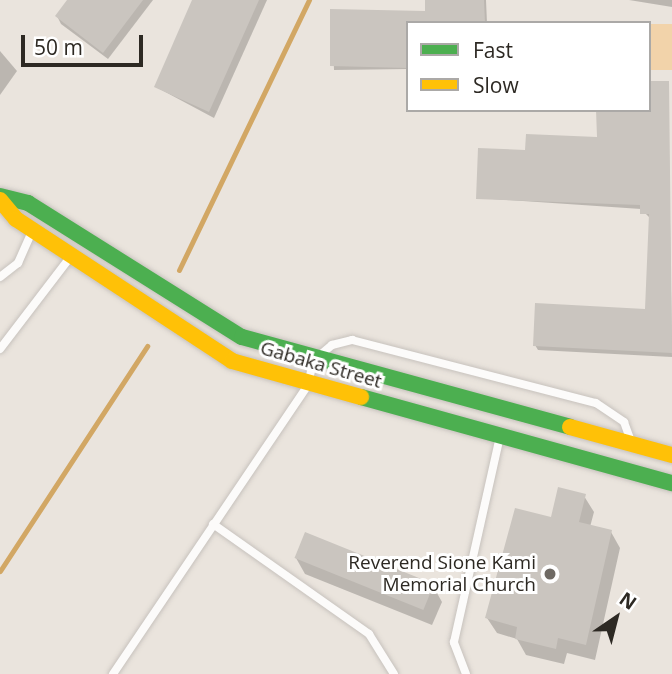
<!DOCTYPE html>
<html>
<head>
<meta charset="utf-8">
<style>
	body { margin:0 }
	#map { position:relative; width:672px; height:674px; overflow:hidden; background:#eae4dd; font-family:"Open Sans",sans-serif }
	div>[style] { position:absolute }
	.green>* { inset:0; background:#f2d3aa; transform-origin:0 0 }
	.shadow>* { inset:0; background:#0003 }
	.stream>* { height:5px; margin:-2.5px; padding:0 2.5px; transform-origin:2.5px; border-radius:2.5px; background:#d2a764 }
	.building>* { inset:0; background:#cac5bf; transform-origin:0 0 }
	.roads { filter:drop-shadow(0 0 2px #c7c2bd) drop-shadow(0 0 2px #c7c2bd) }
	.lane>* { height:8px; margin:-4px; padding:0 4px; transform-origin:4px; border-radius:4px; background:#fcfbfa }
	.fast>* { height:16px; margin:-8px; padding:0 8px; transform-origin:8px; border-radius:8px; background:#4caf50 }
	.slow>* { height:16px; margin:-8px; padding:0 8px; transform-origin:8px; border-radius:8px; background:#ffc107 }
	.dots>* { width:19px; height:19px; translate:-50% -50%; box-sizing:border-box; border:4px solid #fff; border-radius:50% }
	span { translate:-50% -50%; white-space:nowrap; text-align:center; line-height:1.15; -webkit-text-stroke:6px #fff; paint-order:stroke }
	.street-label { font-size:19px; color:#2d2923 }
	.poi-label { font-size:19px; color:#2d2923 }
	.right { translate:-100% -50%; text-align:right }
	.legend { position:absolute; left:406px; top:21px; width:245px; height:91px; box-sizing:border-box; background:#fff; border:2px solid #aba9a7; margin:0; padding:9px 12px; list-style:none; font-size:21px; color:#2d2923 }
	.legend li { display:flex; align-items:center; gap:14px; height:35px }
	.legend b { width:35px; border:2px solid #aba9a7 }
	.north { position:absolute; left:581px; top:583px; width:70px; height:70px; -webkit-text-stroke:5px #fff; paint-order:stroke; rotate:35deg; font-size:19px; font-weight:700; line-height:28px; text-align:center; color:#2d2923 }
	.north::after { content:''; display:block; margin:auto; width:24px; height:32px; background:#2d2923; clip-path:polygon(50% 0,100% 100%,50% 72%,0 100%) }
	.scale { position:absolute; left:21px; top:35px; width:122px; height:32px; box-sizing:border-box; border:4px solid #2d2923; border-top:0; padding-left:9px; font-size:21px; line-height:24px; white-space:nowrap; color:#2d2923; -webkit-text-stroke:5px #fff; paint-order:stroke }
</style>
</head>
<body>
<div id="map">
	<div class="green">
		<div style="left:649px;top:24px;width:23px;height:46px"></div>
	</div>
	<div class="shadow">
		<div style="clip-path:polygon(69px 0,153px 0,108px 59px,61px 24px,57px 16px)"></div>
		<div style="clip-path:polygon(194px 0,267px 0,214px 118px,156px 87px)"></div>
		<div style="clip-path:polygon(426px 0,486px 0,487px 23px,408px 23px,408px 69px,334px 70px,332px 11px,427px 13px)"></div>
		<div style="clip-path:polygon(629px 0,672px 0,672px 7px)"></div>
		<div style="clip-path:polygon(0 51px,17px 71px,0 95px)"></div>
		<div style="clip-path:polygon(668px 83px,672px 357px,538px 350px,535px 345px,646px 311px,651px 219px,641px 209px,478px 198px,527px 152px,599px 139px,649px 110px)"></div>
		<div style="clip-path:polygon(584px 496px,594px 512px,590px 527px,611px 532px,620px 548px,595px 660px,567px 653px,564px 664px,526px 655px,517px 639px,497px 633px,487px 618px,552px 519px)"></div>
		<div style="clip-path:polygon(296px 558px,433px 586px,442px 602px,432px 625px,305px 574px)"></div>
	</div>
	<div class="stream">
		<div style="left:179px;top:270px;width:300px;rotate:-64.3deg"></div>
		<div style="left:0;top:571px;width:269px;rotate:-56.8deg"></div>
	</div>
	<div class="building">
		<div style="clip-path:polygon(67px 0,143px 0,103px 53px,55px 16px)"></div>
		<div style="clip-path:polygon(192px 0,259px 0,209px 112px,154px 87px)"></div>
		<div style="clip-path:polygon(425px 0,484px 0,485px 23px,408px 23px,408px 68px,330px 66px,330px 9px,425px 11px)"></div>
		<div style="clip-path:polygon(649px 81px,669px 81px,672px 353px,533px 346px,535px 303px,645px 309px,649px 214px,640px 214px,640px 205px,476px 199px,478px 148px,525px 150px,526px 134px,597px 137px,596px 110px,649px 110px)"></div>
		<div style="clip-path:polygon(558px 487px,586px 494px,579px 522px,612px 530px,586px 645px,558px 638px,556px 649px,515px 639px,517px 627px,485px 618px,515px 508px,551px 517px)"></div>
		<div style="left:305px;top:532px;width:139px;height:28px;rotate:22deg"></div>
	</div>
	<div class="roads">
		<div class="lane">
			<div style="left:0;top:277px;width:23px;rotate:-38deg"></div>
			<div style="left:18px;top:263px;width:34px;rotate:-66deg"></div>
			<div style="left:0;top:349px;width:117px;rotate:-52.6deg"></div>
			<div style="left:213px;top:524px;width:191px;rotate:35.2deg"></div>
			<div style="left:369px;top:634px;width:47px;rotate:58deg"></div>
			<div style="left:113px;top:674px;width:349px;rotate:-56deg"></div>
			<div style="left:308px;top:385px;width:25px;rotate:-78deg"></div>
			<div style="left:313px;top:361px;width:25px;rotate:-40deg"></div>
			<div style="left:332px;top:345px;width:21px;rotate:-14deg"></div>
			<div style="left:352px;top:340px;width:252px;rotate:14.5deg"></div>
			<div style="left:596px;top:403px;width:34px;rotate:34deg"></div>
			<div style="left:624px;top:422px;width:20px;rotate:70deg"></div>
			<div style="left:466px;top:674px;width:34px;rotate:-111deg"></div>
			<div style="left:454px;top:642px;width:211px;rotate:-77.4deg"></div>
		</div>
		<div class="fast">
			<div style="left:0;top:196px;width:29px;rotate:14deg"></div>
			<div style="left:28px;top:203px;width:252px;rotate:32.1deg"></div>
			<div style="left:242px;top:337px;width:340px;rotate:15.3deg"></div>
			<div style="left:361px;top:397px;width:323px;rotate:15.5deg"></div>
		</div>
		<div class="slow">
			<div style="left:0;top:200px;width:25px;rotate:50deg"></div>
			<div style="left:16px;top:219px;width:258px;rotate:33.3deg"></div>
			<div style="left:232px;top:361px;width:134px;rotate:15.6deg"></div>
			<div style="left:570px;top:427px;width:106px;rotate:15.4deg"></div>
		</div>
	</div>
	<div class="dots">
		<div style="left:550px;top:574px;background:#6f6a64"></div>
	</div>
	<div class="street-label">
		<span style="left:321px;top:365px;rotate:16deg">Gabaka Street</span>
	</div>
	<div class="poi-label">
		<span class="right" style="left:536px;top:574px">Reverend Sione Kami<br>Memorial Church</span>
	</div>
	<ul class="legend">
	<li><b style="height:9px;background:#4caf50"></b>Fast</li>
	<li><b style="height:9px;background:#ffc107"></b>Slow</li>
	</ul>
	<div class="north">N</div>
	<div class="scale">50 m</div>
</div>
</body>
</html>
